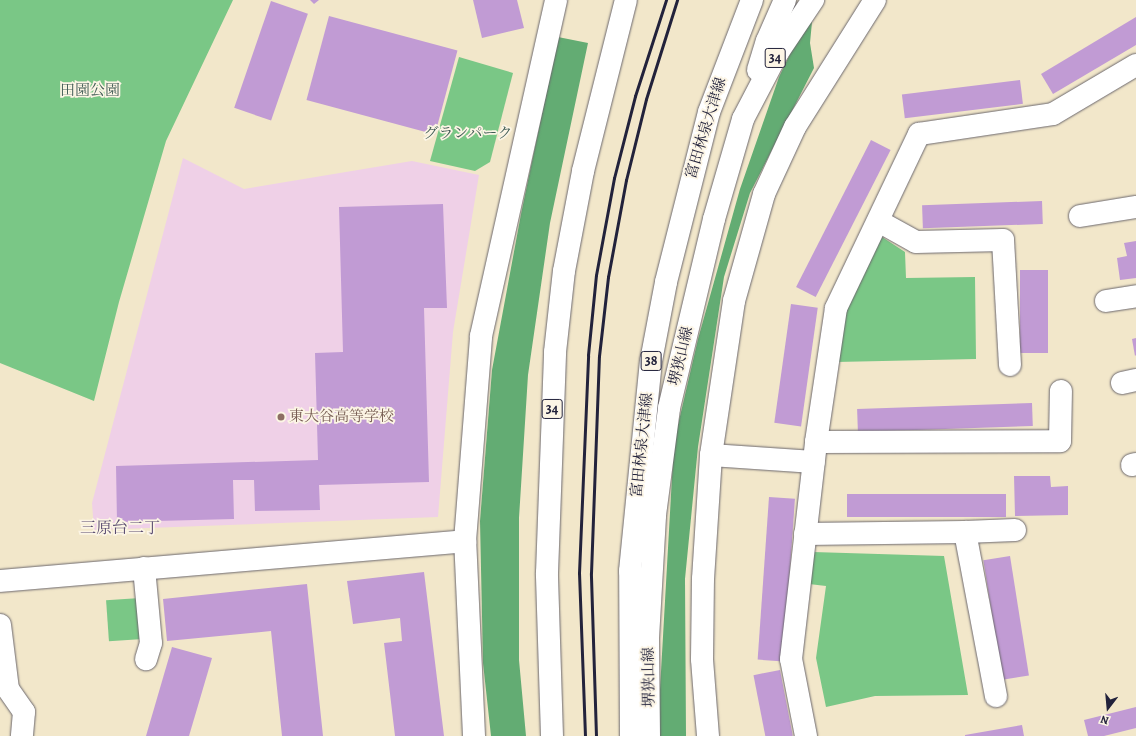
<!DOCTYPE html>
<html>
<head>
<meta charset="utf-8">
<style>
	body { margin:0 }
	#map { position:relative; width:1136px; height:736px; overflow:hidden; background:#f2e7ca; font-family:Alegreya,"Noto Serif JP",serif }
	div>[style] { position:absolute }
	.built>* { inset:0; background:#efd0e7 }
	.green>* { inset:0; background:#7ac786; transform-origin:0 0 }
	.forest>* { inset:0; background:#63ac73 }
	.building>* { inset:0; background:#c19bd4; transform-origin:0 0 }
	.roads { filter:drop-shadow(0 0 1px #6b676d) drop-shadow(0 0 1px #6b676d) }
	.minor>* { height:22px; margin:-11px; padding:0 11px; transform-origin:11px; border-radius:11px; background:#fff }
	.major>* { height:22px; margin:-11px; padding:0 11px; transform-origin:11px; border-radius:11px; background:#fff }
	.rail>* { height:3px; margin:-1.5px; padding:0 1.5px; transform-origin:1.5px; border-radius:1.5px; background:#22223b }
	.dots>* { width:11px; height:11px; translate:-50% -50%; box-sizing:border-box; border:2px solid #fcf5e5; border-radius:50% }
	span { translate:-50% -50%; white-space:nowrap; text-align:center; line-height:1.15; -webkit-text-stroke:3.5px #fcf5e5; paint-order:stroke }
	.shield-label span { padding:1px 3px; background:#fcf5e5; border:1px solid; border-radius:3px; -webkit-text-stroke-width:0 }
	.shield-label { font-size:14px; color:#22223b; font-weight:700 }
	.park-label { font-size:15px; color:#415c55 }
	.street-label { font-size:15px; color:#22223b }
	.education-label { font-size:15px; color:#785e54 }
	.left { translate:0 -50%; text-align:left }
	.neighbourhood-label { font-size:16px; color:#5a4c71 }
	.north { position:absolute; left:1088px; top:688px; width:40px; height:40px; -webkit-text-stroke:3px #fcf5e5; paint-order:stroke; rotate:196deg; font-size:11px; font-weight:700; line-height:16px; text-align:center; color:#22223b }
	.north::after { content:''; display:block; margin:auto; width:14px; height:18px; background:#22223b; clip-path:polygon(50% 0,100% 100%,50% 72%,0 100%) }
</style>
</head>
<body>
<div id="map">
	<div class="built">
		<div style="clip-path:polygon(183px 158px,244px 189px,412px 161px,479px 175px,453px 332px,438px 517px,94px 530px,92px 503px)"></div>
	</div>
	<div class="green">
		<div style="clip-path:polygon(0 0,233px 0,166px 141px,119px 302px,94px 401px,0 363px)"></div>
		<div style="clip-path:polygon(459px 57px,513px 73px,490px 162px,475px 171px,430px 161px)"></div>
		<div style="clip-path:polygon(879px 235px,905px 252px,906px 278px,975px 277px,976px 359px,836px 362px,842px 309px)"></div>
		<div style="clip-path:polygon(813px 552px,944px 556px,968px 695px,875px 696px,826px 707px,816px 658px,826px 586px,809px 584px)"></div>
		<div style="left:140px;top:598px;width:41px;height:34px;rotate:86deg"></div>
	</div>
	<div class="forest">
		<div style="clip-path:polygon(812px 22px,810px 43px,814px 68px,750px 193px,724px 277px,698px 447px,685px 579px,686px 736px,660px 736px,659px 707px,674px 442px,698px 339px,740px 189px,779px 77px,800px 33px)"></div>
		<div style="clip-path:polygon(558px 37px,588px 43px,550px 223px,528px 375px,519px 518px,519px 660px,526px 736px,491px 736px,483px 663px,480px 521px,492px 370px,521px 214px)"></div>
	</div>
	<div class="building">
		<div style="clip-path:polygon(310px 0,319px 0,314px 4px)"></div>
		<div style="clip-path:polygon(473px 0,517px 0,524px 28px,482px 38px)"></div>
		<div style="left:271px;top:1px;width:39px;height:113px;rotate:19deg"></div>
		<div style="left:329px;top:16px;width:133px;height:87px;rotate:15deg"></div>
		<div style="clip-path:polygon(1136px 17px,1136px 45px,1053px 94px,1041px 74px)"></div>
		<div style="left:1020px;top:80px;width:24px;height:119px;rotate:83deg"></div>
		<div style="left:871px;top:140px;width:22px;height:165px;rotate:27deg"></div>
		<div style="left:1042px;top:201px;width:23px;height:120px;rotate:88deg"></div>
		<div style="clip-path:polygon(443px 204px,447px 308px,424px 308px,429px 482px,319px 485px,320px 510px,255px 511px,254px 480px,233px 480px,234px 519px,117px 522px,116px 466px,318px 460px,315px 353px,343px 352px,339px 207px)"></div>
		<div style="clip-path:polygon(1136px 241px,1136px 278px,1120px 280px,1117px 258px,1127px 256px,1124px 243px)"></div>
		<div style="left:1020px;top:270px;width:28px;height:83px"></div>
		<div style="left:791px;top:304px;width:27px;height:120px;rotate:8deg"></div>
		<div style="clip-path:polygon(1136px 338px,1136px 355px,1135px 356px,1132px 339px)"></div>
		<div style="left:1032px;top:403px;width:23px;height:175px;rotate:88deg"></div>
		<div style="clip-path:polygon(1014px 476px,1050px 476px,1051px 487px,1068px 486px,1068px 515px,1015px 516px)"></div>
		<div style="left:847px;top:494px;width:159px;height:23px"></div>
		<div style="left:769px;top:497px;width:26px;height:163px;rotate:4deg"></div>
		<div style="left:1010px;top:556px;width:121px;height:27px;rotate:81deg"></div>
		<div style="clip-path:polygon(424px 572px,444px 736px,395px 736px,384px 643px,402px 641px,400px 618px,353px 624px,347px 581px)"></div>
		<div style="clip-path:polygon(307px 584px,323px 736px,282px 736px,271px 631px,167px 641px,163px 599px)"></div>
		<div style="clip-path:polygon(172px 647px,212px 658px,189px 736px,146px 736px)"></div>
		<div style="left:780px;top:670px;width:67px;height:27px;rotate:79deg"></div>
		<div style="clip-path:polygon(1136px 707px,1136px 728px,1104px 736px,1088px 736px,1084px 720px)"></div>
		<div style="clip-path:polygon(1022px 725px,1024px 736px,965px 736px,965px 735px)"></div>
	</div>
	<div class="roads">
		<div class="minor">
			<div style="left:1080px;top:216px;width:57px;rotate:-9.1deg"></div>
			<div style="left:880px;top:222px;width:41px;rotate:29.1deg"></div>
			<div style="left:916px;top:242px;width:87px;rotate:-1.3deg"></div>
			<div style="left:1003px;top:240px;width:125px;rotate:86.8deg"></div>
			<div style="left:1106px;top:301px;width:30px;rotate:-9deg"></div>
			<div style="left:1122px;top:383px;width:14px;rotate:-12deg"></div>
			<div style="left:816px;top:442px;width:244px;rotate:-0.2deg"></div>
			<div style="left:1060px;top:441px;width:50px;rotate:-88.9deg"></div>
			<div style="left:711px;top:455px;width:103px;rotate:3.9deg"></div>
			<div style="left:1132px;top:465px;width:4px;rotate:-14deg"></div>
			<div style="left:965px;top:532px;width:50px;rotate:-2.3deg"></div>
			<div style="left:805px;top:534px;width:160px;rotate:-0.7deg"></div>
			<div style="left:965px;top:532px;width:167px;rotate:79.3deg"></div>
			<div style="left:144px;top:568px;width:75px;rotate:84.7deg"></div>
			<div style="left:151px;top:643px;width:17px;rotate:107deg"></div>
			<div style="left:0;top:581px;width:467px;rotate:-4.9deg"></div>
			<div style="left:0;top:625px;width:64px;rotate:82.9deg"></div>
			<div style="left:8px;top:689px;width:28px;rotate:55deg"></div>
			<div style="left:24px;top:712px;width:24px;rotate:95deg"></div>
			<div style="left:474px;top:736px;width:195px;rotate:-92.6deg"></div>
			<div style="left:465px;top:541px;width:206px;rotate:-85.5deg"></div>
			<div style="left:481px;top:336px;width:344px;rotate:-77.4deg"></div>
			<div style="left:708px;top:736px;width:77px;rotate:-94.5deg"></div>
			<div style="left:702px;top:659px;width:80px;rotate:-89.3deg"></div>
			<div style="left:703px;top:579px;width:124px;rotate:-86.3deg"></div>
			<div style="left:711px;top:455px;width:156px;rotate:-81.5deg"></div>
			<div style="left:734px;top:301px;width:111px;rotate:-74.3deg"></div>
			<div style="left:764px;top:194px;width:74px;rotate:-65.2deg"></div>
			<div style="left:795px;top:127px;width:150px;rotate:-57.8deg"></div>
			<div style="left:806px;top:736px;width:78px;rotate:-101deg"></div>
			<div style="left:791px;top:659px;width:218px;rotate:-83.4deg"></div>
			<div style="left:816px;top:442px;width:135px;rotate:-81.5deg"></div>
			<div style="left:836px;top:308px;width:193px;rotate:-64.5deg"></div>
			<div style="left:919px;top:134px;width:135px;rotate:-8.5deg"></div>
			<div style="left:1053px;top:114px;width:96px;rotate:-30.6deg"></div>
		</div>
		<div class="major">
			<div style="left:758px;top:70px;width:30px;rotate:-73deg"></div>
			<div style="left:767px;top:41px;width:45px;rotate:-66.3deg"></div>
			<div style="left:552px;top:736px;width:163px;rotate:-91.8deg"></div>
			<div style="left:547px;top:573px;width:221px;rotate:-87.9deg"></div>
			<div style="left:555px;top:352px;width:81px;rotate:-83.7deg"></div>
			<div style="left:564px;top:271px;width:102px;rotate:-79.2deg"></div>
			<div style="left:583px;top:171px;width:176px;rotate:-75.9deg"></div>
			<div style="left:631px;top:736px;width:165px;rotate:-90.3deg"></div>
			<div style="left:630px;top:571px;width:211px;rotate:-84.3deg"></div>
			<div style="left:651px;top:361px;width:80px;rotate:-79.2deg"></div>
			<div style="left:666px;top:282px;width:175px;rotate:-75.8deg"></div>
			<div style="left:709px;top:112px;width:120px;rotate:-69deg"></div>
			<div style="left:649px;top:736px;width:98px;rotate:-90.6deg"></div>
			<div style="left:648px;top:638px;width:123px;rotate:-86.7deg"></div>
			<div style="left:655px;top:515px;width:108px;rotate:-82.5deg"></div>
			<div style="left:669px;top:408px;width:194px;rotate:-76.6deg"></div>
			<div style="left:714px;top:219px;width:104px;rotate:-73.8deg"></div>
			<div style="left:743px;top:119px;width:76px;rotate:-62.4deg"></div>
			<div style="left:778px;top:52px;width:63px;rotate:-56.1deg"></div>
		</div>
	</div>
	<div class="rail">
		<div style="left:585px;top:736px;width:163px;rotate:-92.1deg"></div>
		<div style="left:579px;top:573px;width:218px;rotate:-87.6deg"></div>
		<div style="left:588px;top:355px;width:80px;rotate:-84.3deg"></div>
		<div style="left:596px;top:275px;width:99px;rotate:-79.5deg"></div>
		<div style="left:614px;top:178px;width:85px;rotate:-75.6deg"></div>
		<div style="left:635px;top:96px;width:101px;rotate:-72.1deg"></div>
		<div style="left:596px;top:736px;width:163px;rotate:-91.8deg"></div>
		<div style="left:591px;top:573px;width:217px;rotate:-87.9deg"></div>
		<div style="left:599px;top:356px;width:80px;rotate:-83.5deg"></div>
		<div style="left:608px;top:277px;width:99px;rotate:-79.5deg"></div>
		<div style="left:626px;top:180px;width:83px;rotate:-76.1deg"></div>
		<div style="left:646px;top:99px;width:104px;rotate:-72.6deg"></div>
	</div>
	<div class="dots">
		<div style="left:281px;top:417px;background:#8d6e63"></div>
	</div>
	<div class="shield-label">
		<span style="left:775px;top:58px">34</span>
		<span style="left:651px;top:361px">38</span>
		<span style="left:552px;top:409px">34</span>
	</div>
	<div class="park-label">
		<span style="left:90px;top:91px">田園公園</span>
		<span style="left:468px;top:134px">グランパーク</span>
	</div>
	<div class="street-label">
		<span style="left:706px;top:128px;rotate:-73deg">富田林泉大津線</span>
		<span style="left:681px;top:356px;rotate:-77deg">堺狭山線</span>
		<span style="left:642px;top:445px;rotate:-84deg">富田林泉大津線</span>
		<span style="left:649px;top:677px;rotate:-91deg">堺狭山線</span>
	</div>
	<div class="education-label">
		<span class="left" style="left:289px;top:417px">東大谷高等学校</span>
	</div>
	<div class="neighbourhood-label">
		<span style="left:120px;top:528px">三原台二丁</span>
	</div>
	<div class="north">N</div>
</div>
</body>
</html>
